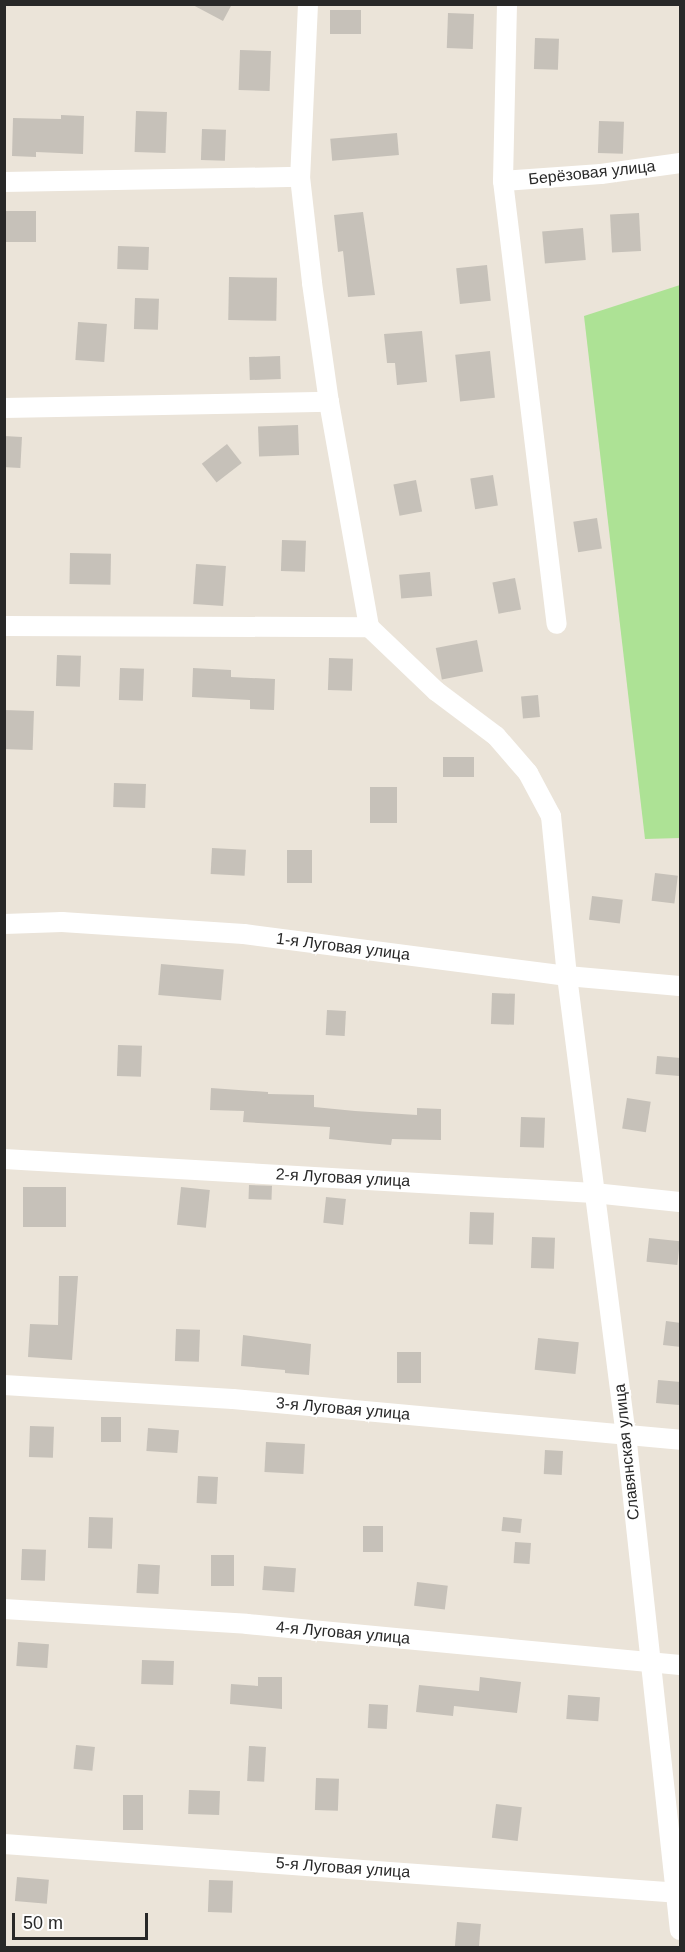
<!DOCTYPE html>
<html>
<head>
<meta charset="utf-8">
<style>
	body { margin:0 }
	#map { position:relative; width:685px; height:1952px; overflow:hidden; background:#ebe4d9; font-family:Arial,sans-serif }
	div>[style] { position:absolute }
	.green>* { inset:0; background:#ade295 }
	.building>* { inset:0; background:#c6c1b9; transform-origin:0 0 }
	.minor>* { height:20px; margin:-10px; padding:0 10px; transform-origin:10px; border-radius:10px; background:#fff }
	span { translate:-50% -50%; white-space:nowrap; text-align:center; line-height:1.15; -webkit-text-stroke:4.5px #fff; paint-order:stroke }
	.street-label { font-size:16px; color:#282828 }
	.frame { position:absolute; inset:0; border:6px solid #282828; pointer-events:none }
	.scale { position:absolute; left:12px; top:1913px; width:136px; height:27px; box-sizing:border-box; border:3px solid #282828; border-top:0; padding-left:8px; font-size:18px; line-height:21px; white-space:nowrap; color:#282828; -webkit-text-stroke:4px #fff; paint-order:stroke }
</style>
</head>
<body>
<div id="map">
	<div class="green">
		<div style="clip-path:polygon(680px 285px,680px 838px,645px 839px,584px 316px)"></div>
	</div>
	<div class="building">
		<div style="clip-path:polygon(191px 4px,232px 4px,223px 21px)"></div>
		<div style="left:330px;top:10px;width:31px;height:24px"></div>
		<div style="left:448px;top:13px;width:26px;height:35px;rotate:2deg"></div>
		<div style="left:535px;top:38px;width:24px;height:31px;rotate:2deg"></div>
		<div style="left:240px;top:50px;width:31px;height:40px;rotate:2deg"></div>
		<div style="left:136px;top:111px;width:31px;height:41px;rotate:2deg"></div>
		<div style="clip-path:polygon(61px 115px,84px 116px,83px 154px,36px 152px,36px 157px,12px 156px,13px 118px,61px 119px)"></div>
		<div style="left:599px;top:121px;width:25px;height:32px;rotate:2deg"></div>
		<div style="left:202px;top:129px;width:24px;height:31px;rotate:2deg"></div>
		<div style="left:397px;top:133px;width:22px;height:67px;rotate:85deg"></div>
		<div style="left:4px;top:211px;width:32px;height:31px"></div>
		<div style="clip-path:polygon(363px 212px,375px 295px,348px 297px,343px 251px,338px 252px,334px 215px)"></div>
		<div style="left:639px;top:213px;width:38px;height:29px;rotate:87deg"></div>
		<div style="left:583px;top:228px;width:32px;height:41px;rotate:85deg"></div>
		<div style="left:118px;top:246px;width:31px;height:23px;rotate:2deg"></div>
		<div style="left:487px;top:265px;width:36px;height:31px;rotate:84deg"></div>
		<div style="left:229px;top:277px;width:48px;height:43px;rotate:1deg"></div>
		<div style="left:135px;top:298px;width:24px;height:31px;rotate:2deg"></div>
		<div style="left:78px;top:322px;width:29px;height:38px;rotate:4deg"></div>
		<div style="clip-path:polygon(422px 331px,427px 382px,397px 385px,395px 363px,387px 363px,384px 334px)"></div>
		<div style="left:490px;top:351px;width:47px;height:35px;rotate:84deg"></div>
		<div style="left:280px;top:356px;width:23px;height:31px;rotate:88deg"></div>
		<div style="left:298px;top:425px;width:30px;height:40px;rotate:88deg"></div>
		<div style="left:4px;top:436px;width:18px;height:31px;rotate:3deg"></div>
		<div style="left:227px;top:444px;width:24px;height:32px;rotate:52deg"></div>
		<div style="left:493px;top:475px;width:31px;height:23px;rotate:81deg"></div>
		<div style="left:416px;top:480px;width:32px;height:23px;rotate:79deg"></div>
		<div style="left:597px;top:518px;width:31px;height:24px;rotate:81deg"></div>
		<div style="left:282px;top:540px;width:24px;height:31px;rotate:2deg"></div>
		<div style="left:70px;top:553px;width:41px;height:31px;rotate:1deg"></div>
		<div style="left:196px;top:564px;width:30px;height:40px;rotate:4deg"></div>
		<div style="left:430px;top:572px;width:24px;height:31px;rotate:85deg"></div>
		<div style="left:515px;top:578px;width:32px;height:23px;rotate:79deg"></div>
		<div style="left:477px;top:640px;width:32px;height:42px;rotate:79deg"></div>
		<div style="left:57px;top:655px;width:24px;height:31px;rotate:2deg"></div>
		<div style="left:329px;top:658px;width:24px;height:32px;rotate:2deg"></div>
		<div style="left:120px;top:668px;width:24px;height:32px;rotate:2deg"></div>
		<div style="clip-path:polygon(193px 668px,231px 670px,231px 677px,275px 679px,274px 710px,250px 709px,250px 700px,192px 697px)"></div>
		<div style="left:538px;top:695px;width:22px;height:17px;rotate:85deg"></div>
		<div style="left:4px;top:710px;width:30px;height:39px;rotate:2deg"></div>
		<div style="left:443px;top:757px;width:31px;height:20px"></div>
		<div style="left:114px;top:783px;width:32px;height:24px;rotate:2deg"></div>
		<div style="left:370px;top:787px;width:27px;height:36px"></div>
		<div style="left:212px;top:848px;width:34px;height:26px;rotate:3deg"></div>
		<div style="left:287px;top:850px;width:25px;height:33px"></div>
		<div style="left:655px;top:873px;width:23px;height:28px;rotate:7deg"></div>
		<div style="left:592px;top:896px;width:31px;height:24px;rotate:7deg"></div>
		<div style="left:161px;top:964px;width:63px;height:31px;rotate:5deg"></div>
		<div style="left:492px;top:993px;width:23px;height:31px;rotate:2deg"></div>
		<div style="left:327px;top:1010px;width:19px;height:25px;rotate:3deg"></div>
		<div style="left:118px;top:1045px;width:24px;height:31px;rotate:2deg"></div>
		<div style="left:657px;top:1056px;width:24px;height:18px;rotate:5deg"></div>
		<div style="clip-path:polygon(211px 1088px,268px 1092px,268px 1094px,314px 1095px,314px 1107px,355px 1111px,417px 1115px,417px 1108px,441px 1109px,441px 1140px,392px 1139px,391px 1145px,368px 1143px,329px 1139px,330px 1127px,243px 1122px,244px 1111px,210px 1110px)"></div>
		<div style="left:627px;top:1098px;width:24px;height:31px;rotate:9deg"></div>
		<div style="left:521px;top:1117px;width:24px;height:30px;rotate:2deg"></div>
		<div style="left:249px;top:1185px;width:23px;height:14px;rotate:2deg"></div>
		<div style="left:23px;top:1187px;width:43px;height:40px"></div>
		<div style="left:181px;top:1187px;width:29px;height:38px;rotate:6deg"></div>
		<div style="left:326px;top:1197px;width:20px;height:26px;rotate:6deg"></div>
		<div style="left:470px;top:1212px;width:24px;height:32px;rotate:2deg"></div>
		<div style="left:532px;top:1237px;width:23px;height:31px;rotate:2deg"></div>
		<div style="left:649px;top:1238px;width:31px;height:24px;rotate:6deg"></div>
		<div style="clip-path:polygon(59px 1276px,78px 1276px,72px 1360px,28px 1357px,30px 1324px,58px 1325px)"></div>
		<div style="clip-path:polygon(666px 1321px,681px 1323px,681px 1347px,663px 1345px)"></div>
		<div style="left:176px;top:1329px;width:24px;height:32px;rotate:2deg"></div>
		<div style="clip-path:polygon(243px 1335px,311px 1344px,309px 1375px,285px 1373px,285px 1370px,241px 1366px)"></div>
		<div style="left:538px;top:1338px;width:41px;height:32px;rotate:6deg"></div>
		<div style="left:397px;top:1352px;width:24px;height:31px"></div>
		<div style="left:658px;top:1380px;width:23px;height:23px;rotate:5deg"></div>
		<div style="left:101px;top:1417px;width:20px;height:25px"></div>
		<div style="left:30px;top:1426px;width:24px;height:31px;rotate:2deg"></div>
		<div style="left:148px;top:1428px;width:31px;height:23px;rotate:4deg"></div>
		<div style="left:266px;top:1442px;width:39px;height:30px;rotate:3deg"></div>
		<div style="left:545px;top:1450px;width:18px;height:24px;rotate:3deg"></div>
		<div style="left:198px;top:1476px;width:20px;height:27px;rotate:3deg"></div>
		<div style="left:89px;top:1517px;width:24px;height:31px;rotate:2deg"></div>
		<div style="left:503px;top:1517px;width:19px;height:14px;rotate:6deg"></div>
		<div style="left:363px;top:1526px;width:20px;height:26px"></div>
		<div style="left:515px;top:1542px;width:16px;height:21px;rotate:4deg"></div>
		<div style="left:22px;top:1549px;width:24px;height:31px;rotate:2deg"></div>
		<div style="left:211px;top:1555px;width:23px;height:31px"></div>
		<div style="left:138px;top:1564px;width:22px;height:29px;rotate:3deg"></div>
		<div style="left:264px;top:1566px;width:32px;height:24px;rotate:4deg"></div>
		<div style="left:417px;top:1582px;width:31px;height:24px;rotate:7deg"></div>
		<div style="left:18px;top:1642px;width:31px;height:24px;rotate:4deg"></div>
		<div style="left:142px;top:1660px;width:32px;height:24px;rotate:2deg"></div>
		<div style="clip-path:polygon(258px 1677px,282px 1677px,282px 1709px,230px 1704px,231px 1684px,258px 1686px)"></div>
		<div style="clip-path:polygon(480px 1677px,521px 1682px,517px 1713px,454px 1706px,453px 1716px,416px 1712px,419px 1685px,479px 1691px)"></div>
		<div style="left:568px;top:1695px;width:32px;height:24px;rotate:4deg"></div>
		<div style="left:369px;top:1704px;width:19px;height:24px;rotate:3deg"></div>
		<div style="left:76px;top:1745px;width:19px;height:24px;rotate:6deg"></div>
		<div style="left:249px;top:1746px;width:17px;height:35px;rotate:3deg"></div>
		<div style="left:316px;top:1778px;width:23px;height:32px;rotate:2deg"></div>
		<div style="left:189px;top:1790px;width:31px;height:24px;rotate:2deg"></div>
		<div style="left:123px;top:1795px;width:20px;height:35px"></div>
		<div style="left:496px;top:1804px;width:26px;height:34px;rotate:7deg"></div>
		<div style="left:17px;top:1877px;width:32px;height:24px;rotate:5deg"></div>
		<div style="left:209px;top:1880px;width:24px;height:32px;rotate:2deg"></div>
		<div style="left:457px;top:1922px;width:24px;height:25px;rotate:5deg"></div>
	</div>
	<div class="minor">
		<div style="left:308px;top:4px;width:173px;rotate:92.6deg"></div>
		<div style="left:300px;top:177px;width:107px;rotate:83.5deg"></div>
		<div style="left:312px;top:283px;width:120px;rotate:81.9deg"></div>
		<div style="left:329px;top:402px;width:229px;rotate:79.9deg"></div>
		<div style="left:369px;top:627px;width:93px;rotate:43.7deg"></div>
		<div style="left:436px;top:691px;width:75px;rotate:36.9deg"></div>
		<div style="left:496px;top:736px;width:49px;rotate:49.1deg"></div>
		<div style="left:528px;top:773px;width:49px;rotate:61.9deg"></div>
		<div style="left:551px;top:816px;width:161px;rotate:84.3deg"></div>
		<div style="left:567px;top:976px;width:462px;rotate:82.7deg"></div>
		<div style="left:626px;top:1434px;width:499px;rotate:83.8deg"></div>
		<div style="left:507px;top:4px;width:177px;rotate:91.3deg"></div>
		<div style="left:503px;top:181px;width:446px;rotate:83.1deg"></div>
		<div style="left:503px;top:181px;width:98px;rotate:-4.1deg"></div>
		<div style="left:601px;top:174px;width:80px;rotate:-7.9deg"></div>
		<div style="left:4px;top:182px;width:296px;rotate:-1deg"></div>
		<div style="left:4px;top:408px;width:325px;rotate:-1.1deg"></div>
		<div style="left:4px;top:626px;width:365px;rotate:0.2deg"></div>
		<div style="left:4px;top:924px;width:58px;rotate:-2deg"></div>
		<div style="left:62px;top:922px;width:182px;rotate:3.8deg"></div>
		<div style="left:244px;top:934px;width:326px;rotate:7.4deg"></div>
		<div style="left:567px;top:976px;width:113px;rotate:5.1deg"></div>
		<div style="left:4px;top:1159px;width:591px;rotate:3.3deg"></div>
		<div style="left:594px;top:1193px;width:86px;rotate:6deg"></div>
		<div style="left:4px;top:1385px;width:229px;rotate:3.5deg"></div>
		<div style="left:233px;top:1399px;width:449px;rotate:5.2deg"></div>
		<div style="left:4px;top:1609px;width:243px;rotate:3.5deg"></div>
		<div style="left:247px;top:1624px;width:435px;rotate:5.4deg"></div>
		<div style="left:4px;top:1844px;width:678px;rotate:4.15deg"></div>
	</div>
	<div class="street-label">
		<span style="left:592px;top:173px;rotate:-6deg">Берёзовая улица</span>
		<span style="left:343px;top:947px;rotate:7deg">1-я Луговая улица</span>
		<span style="left:343px;top:1178px;rotate:3deg">2-я Луговая улица</span>
		<span style="left:343px;top:1409px;rotate:5deg">3-я Луговая улица</span>
		<span style="left:627px;top:1452px;rotate:-96deg">Славянская улица</span>
		<span style="left:343px;top:1633px;rotate:5deg">4-я Луговая улица</span>
		<span style="left:343px;top:1868px;rotate:4deg">5-я Луговая улица</span>
	</div>
	<div class="frame"></div>
	<div class="scale">50 m</div>
</div>
</body>
</html>
